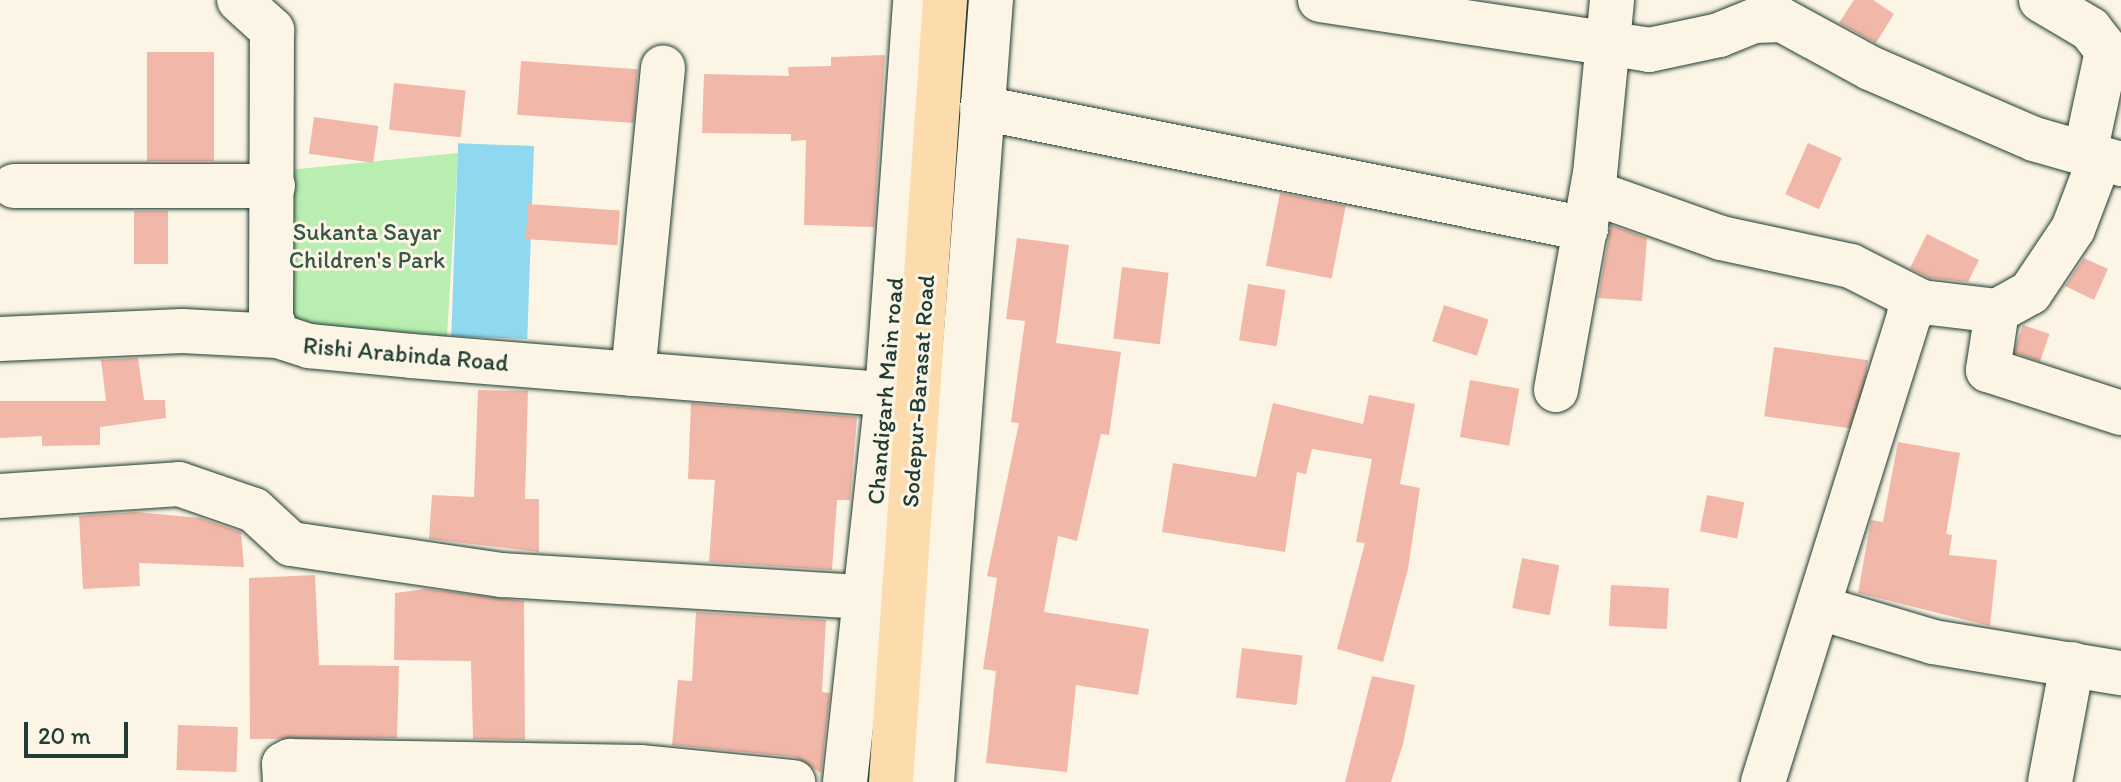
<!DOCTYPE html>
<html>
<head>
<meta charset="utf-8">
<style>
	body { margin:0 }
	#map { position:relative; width:2121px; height:782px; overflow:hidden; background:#fcf5e5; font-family:Itim,sans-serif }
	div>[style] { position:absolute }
	.green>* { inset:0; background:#b8eeb0 }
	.water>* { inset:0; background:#8ed9ef; transform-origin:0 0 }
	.building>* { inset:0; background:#f1b8a9; transform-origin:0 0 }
	.roads { filter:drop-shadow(0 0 2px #1f3d34) drop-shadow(0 0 2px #1f3d34) }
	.minor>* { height:44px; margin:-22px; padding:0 22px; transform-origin:22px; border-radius:22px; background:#fcf5e5 }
	.major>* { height:44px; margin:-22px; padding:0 22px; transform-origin:22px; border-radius:22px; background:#fcdcac }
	span { translate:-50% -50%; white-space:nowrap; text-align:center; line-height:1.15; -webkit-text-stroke:6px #fcf5e5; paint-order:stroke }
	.park-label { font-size:24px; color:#365847 }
	.street-label { font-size:24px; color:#1f3d34 }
	.scale { position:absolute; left:24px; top:722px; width:104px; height:36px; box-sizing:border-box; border:4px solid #1f3d34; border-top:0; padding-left:10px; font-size:24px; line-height:28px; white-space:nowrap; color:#1f3d34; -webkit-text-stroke:6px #fcf5e5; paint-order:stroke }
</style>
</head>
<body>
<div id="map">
	<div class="green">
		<div style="clip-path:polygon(458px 153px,447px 336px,287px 323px,279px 171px)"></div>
	</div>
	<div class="water">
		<div style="left:534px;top:146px;width:193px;height:76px;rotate:92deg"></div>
	</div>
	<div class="building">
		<div style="clip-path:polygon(1854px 0,1873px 0,1894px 14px,1876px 43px,1839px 23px)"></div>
		<div style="left:147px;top:52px;width:67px;height:109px"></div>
		<div style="clip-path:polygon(885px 55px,874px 227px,804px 225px,806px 140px,791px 141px,791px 134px,702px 133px,704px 74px,789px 76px,788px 67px,831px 66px,831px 57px)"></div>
		<div style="left:521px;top:61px;width:117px;height:54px;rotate:4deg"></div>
		<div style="left:394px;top:83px;width:72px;height:47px;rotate:6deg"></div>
		<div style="left:314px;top:117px;width:65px;height:37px;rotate:8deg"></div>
		<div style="left:1808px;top:143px;width:37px;height:56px;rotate:24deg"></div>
		<div style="left:1280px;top:193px;width:67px;height:74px;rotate:11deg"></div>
		<div style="left:528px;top:204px;width:92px;height:35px;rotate:4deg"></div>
		<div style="left:134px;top:211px;width:34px;height:53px"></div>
		<div style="clip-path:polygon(1611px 225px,1647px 238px,1642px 301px,1598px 298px)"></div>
		<div style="clip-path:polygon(1927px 234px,1979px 260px,1968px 282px,1929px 278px,1910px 268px)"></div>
		<div style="clip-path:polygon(1017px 238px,1069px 245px,1056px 343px,1121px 352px,1109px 435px,1101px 434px,1077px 541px,1058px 536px,1044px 612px,1149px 629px,1138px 695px,1076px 685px,1067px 772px,986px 763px,996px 671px,983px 669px,997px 578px,987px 576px,1019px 423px,1011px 422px,1025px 321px,1006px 319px)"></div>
		<div style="clip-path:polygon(2084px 258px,2108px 269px,2094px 300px,2065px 286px)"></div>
		<div style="left:1122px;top:267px;width:47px;height:72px;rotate:7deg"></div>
		<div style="left:1248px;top:284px;width:38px;height:57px;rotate:9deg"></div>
		<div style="left:1444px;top:305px;width:47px;height:38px;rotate:18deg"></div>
		<div style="left:2023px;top:325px;width:28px;height:29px;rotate:19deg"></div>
		<div style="left:1774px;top:347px;width:95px;height:70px;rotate:8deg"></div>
		<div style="clip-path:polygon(138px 358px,144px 400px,165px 400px,166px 418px,100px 427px,100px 445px,42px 446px,42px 436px,0 438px,0 401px,106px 401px,101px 360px)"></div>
		<div style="left:1470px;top:380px;width:50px;height:58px;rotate:10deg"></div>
		<div style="clip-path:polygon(478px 390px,528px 391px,525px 499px,539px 499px,539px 552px,429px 539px,432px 495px,474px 497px)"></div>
		<div style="clip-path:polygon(1369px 395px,1415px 404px,1400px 484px,1420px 488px,1408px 569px,1383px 662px,1337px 649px,1365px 543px,1356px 542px,1372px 459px,1312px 449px,1306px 474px,1297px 472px,1285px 552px,1162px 532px,1173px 463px,1256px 477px,1273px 403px,1363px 424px)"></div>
		<div style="clip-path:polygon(691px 403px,857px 417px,850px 500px,837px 500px,832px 570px,709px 562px,715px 480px,688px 479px)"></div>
		<div style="clip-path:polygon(1898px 442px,1960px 453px,1946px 534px,1952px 535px,1949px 555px,1997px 560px,1990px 626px,1858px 593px,1871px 520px,1883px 522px)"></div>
		<div style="left:1707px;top:495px;width:38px;height:37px;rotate:11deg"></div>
		<div style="clip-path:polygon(136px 512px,200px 518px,241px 532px,244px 567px,139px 563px,140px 586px,83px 589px,79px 516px)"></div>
		<div style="left:1522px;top:558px;width:38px;height:51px;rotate:11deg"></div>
		<div style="clip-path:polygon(315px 575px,319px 665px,399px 666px,397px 738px,250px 739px,249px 578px)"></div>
		<div style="left:1611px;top:585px;width:58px;height:41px;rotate:3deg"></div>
		<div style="clip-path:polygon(426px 589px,524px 601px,525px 740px,473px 739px,471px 661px,394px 660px,395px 593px)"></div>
		<div style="clip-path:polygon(696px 612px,826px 620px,822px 692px,830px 693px,821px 773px,795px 757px,672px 745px,678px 680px,692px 681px)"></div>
		<div style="left:1242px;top:648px;width:61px;height:50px;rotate:7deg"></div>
		<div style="clip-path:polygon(1372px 676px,1415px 685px,1403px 744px,1391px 782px,1345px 782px)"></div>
		<div style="left:178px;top:725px;width:60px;height:45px;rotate:2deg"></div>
	</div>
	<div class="roads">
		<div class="minor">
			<div style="left:239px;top:0;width:45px;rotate:42.3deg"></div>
			<div style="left:272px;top:30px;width:287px;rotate:90.2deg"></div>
			<div style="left:271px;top:317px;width:20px;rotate:70deg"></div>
			<div style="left:278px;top:336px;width:33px;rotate:18deg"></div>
			<div style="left:309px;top:346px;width:102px;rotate:5.6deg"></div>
			<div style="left:411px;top:356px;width:478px;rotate:4.6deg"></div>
			<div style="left:1320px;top:0;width:333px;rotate:8.6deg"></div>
			<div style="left:1649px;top:50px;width:72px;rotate:-12.1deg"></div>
			<div style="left:1719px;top:35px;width:38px;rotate:-22deg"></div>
			<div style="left:1754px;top:21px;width:28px;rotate:-2deg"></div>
			<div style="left:1782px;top:20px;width:100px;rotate:28.6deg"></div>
			<div style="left:1870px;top:68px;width:179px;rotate:23.4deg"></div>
			<div style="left:2034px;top:139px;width:91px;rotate:16deg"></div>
			<div style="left:2041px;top:0;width:57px;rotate:30.6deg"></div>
			<div style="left:2090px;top:29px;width:28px;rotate:52deg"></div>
			<div style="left:2107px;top:51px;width:105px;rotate:102.1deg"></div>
			<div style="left:982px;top:108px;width:616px;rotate:11.33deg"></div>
			<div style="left:14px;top:186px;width:259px"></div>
			<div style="left:1592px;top:192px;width:137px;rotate:19.6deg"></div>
			<div style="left:1721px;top:238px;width:133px;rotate:12.2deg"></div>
			<div style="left:1851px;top:266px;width:80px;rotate:26.9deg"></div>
			<div style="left:1997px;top:311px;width:60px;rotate:98.7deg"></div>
			<div style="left:1988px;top:370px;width:140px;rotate:17.9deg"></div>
			<div style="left:0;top:339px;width:182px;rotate:-2.5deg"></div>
			<div style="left:182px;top:331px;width:96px;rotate:3deg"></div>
			<div style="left:633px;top:374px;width:308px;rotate:-84.4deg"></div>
			<div style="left:1556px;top:390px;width:219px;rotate:-79.8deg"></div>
			<div style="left:1595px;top:174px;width:175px;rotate:-84.4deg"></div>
			<div style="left:0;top:496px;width:179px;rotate:-3.8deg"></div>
			<div style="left:179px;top:484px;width:79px;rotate:19.1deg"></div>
			<div style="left:254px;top:510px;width:50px;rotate:42.6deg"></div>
			<div style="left:291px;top:544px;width:213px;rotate:8.4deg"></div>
			<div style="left:502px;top:575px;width:365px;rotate:3.5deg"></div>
			<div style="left:1820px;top:608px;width:118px;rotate:16.7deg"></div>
			<div style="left:1933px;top:642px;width:191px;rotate:9.4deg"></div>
			<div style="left:285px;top:782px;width:18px;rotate:-93deg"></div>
			<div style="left:284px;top:764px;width:7px;rotate:-27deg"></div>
			<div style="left:290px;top:761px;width:350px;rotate:1deg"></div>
			<div style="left:640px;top:767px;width:154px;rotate:5.6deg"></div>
			<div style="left:845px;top:782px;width:390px;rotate:-83.8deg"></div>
			<div style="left:887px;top:394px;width:395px;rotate:-85.9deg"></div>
			<div style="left:932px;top:782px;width:784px;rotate:-85.69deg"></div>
			<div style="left:1763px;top:782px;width:489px;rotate:-72.6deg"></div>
			<div style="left:1909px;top:315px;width:18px;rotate:-45deg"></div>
			<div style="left:1922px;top:302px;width:76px;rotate:6.8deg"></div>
			<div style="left:1997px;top:311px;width:38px;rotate:-29deg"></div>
			<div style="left:2030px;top:293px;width:77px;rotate:-56.1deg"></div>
			<div style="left:2073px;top:229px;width:76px;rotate:-69.2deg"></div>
			<div style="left:2050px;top:782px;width:120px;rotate:-79.4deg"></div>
		</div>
		<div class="major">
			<div style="left:891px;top:782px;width:784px;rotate:-86.05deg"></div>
		</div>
	</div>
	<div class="park-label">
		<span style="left:367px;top:246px">Sukanta Sayar<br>Children's Park</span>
	</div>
	<div class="street-label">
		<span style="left:406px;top:354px;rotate:5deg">Rishi Arabinda Road</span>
		<span style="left:885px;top:391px;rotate:-85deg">Chandigarh Main road</span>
		<span style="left:918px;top:391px;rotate:-86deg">Sodepur-Barasat Road</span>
	</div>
	<div class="scale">20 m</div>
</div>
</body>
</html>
